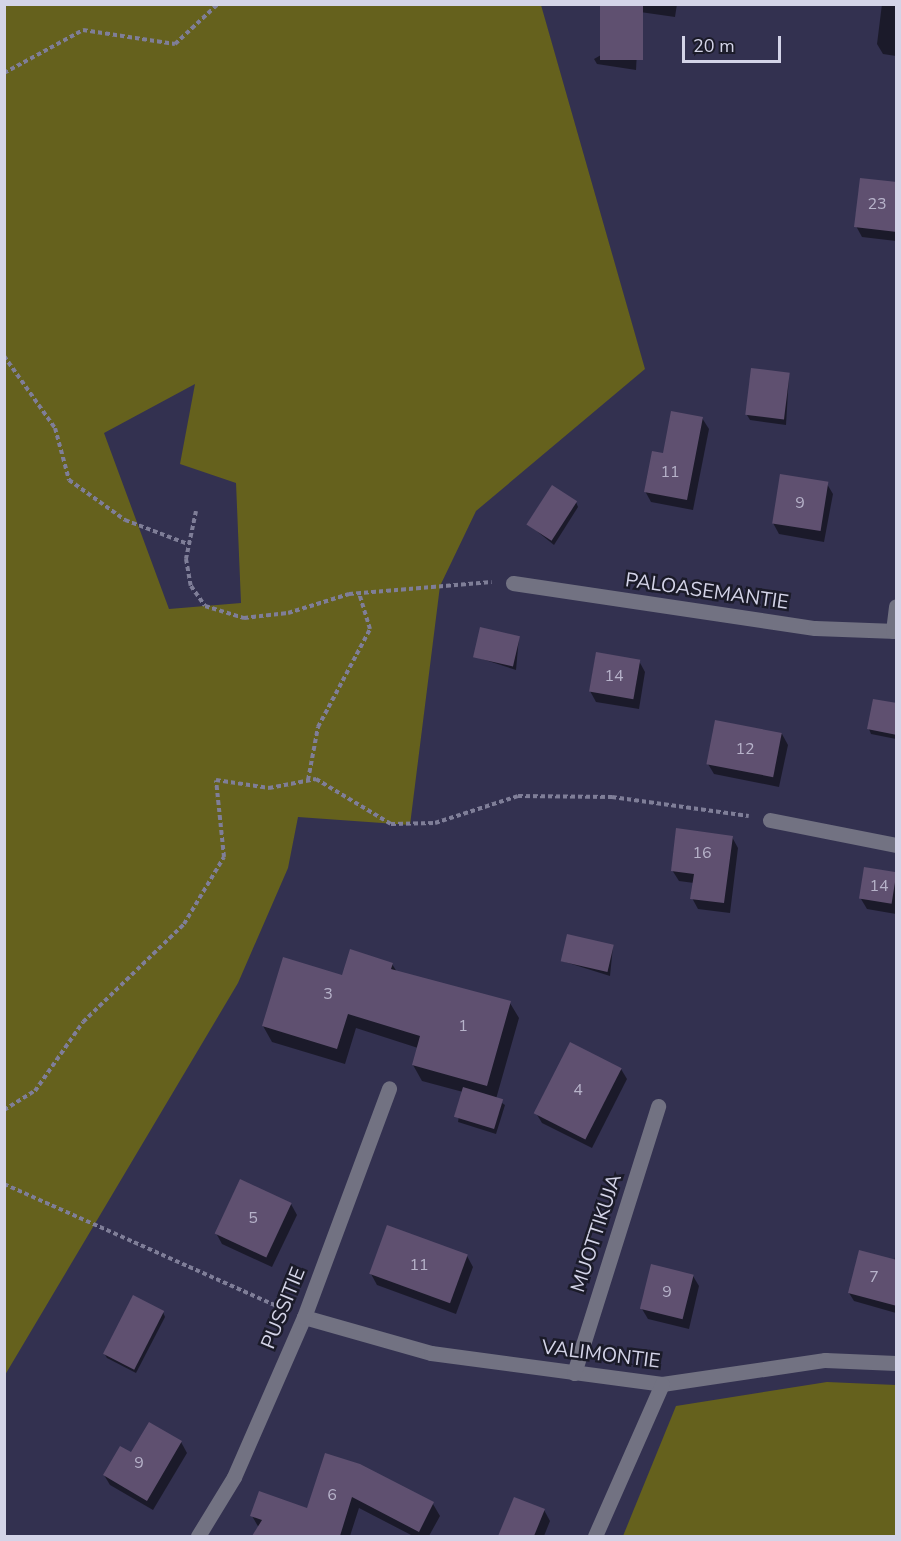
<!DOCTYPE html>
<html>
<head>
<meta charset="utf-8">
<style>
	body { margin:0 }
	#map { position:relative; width:901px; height:1541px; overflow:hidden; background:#333150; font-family:"Nunito Sans",sans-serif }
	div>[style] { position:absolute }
	.green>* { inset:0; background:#65611d }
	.shadow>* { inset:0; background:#0007 }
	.building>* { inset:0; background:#5f5070; transform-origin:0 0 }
	.path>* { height:4px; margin-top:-2px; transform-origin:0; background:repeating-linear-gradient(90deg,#7f7e98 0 4.5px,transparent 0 7.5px) }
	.minor>* { height:15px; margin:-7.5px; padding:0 7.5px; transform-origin:7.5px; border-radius:7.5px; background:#727282 }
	span { translate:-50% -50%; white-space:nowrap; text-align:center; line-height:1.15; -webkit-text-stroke:5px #1b1b29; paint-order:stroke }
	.number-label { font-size:16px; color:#b7b3ca }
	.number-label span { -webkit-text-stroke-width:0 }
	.street-label { font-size:20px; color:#d4d4e8 }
	.frame { position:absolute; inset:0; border:6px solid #d4d4e8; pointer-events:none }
	.scale { position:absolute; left:682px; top:36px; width:99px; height:27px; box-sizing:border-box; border:3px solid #d4d4e8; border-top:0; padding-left:8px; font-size:18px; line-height:21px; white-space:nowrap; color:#d4d4e8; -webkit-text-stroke:4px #1b1b29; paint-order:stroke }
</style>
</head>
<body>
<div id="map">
	<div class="green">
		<div style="clip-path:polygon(evenodd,5px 4px,541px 5px,645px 369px,476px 511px,440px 586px,410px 825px,298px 817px,288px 868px,238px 983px,5px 1375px,5px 4px,195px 384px,180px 464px,236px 483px,241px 603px,169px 609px,104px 433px,195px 384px)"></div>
		<div style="clip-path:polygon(827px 1382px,896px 1385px,896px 1536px,623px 1536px,676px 1406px)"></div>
	</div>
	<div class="shadow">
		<div style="clip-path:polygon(635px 4px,677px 4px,675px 17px,640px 12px)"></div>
		<div style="clip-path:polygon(882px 4px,896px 4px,896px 56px,883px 54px,877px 44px)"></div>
		<div style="clip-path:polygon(638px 34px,636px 70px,597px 64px,594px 59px)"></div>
		<div style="clip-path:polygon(896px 183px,896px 241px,862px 237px,856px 226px)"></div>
		<div style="clip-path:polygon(789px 374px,786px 425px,750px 420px,747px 415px)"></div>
		<div style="clip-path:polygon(702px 418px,709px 429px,693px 510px,651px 502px,645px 491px,664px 455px)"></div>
		<div style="clip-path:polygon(827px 484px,833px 494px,824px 542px,779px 534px,773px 523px)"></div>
		<div style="clip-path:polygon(576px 502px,578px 507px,554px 545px,528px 524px)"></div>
		<div style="clip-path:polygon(519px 637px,516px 670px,476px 657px)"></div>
		<div style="clip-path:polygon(639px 661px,645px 672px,639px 709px,596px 702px,590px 691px)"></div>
		<div style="clip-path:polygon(896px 705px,896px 739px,871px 734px,869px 729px)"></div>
		<div style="clip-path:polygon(782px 734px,788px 745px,779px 787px,714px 774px,708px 764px)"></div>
		<div style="clip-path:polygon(732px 837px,738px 848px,730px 913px,698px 909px,692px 898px,694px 883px,679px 881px,672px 870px)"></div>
		<div style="clip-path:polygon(896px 874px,896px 914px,867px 909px,861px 899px)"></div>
		<div style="clip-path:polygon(613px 946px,610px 976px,562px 961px)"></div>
		<div style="clip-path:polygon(392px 964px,397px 972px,510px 1003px,519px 1018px,496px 1099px,505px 1105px,496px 1134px,458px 1122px,463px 1092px,422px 1081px,413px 1065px,418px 1048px,356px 1028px,345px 1064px,272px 1042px,263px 1026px,343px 977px)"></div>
		<div style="clip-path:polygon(621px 1069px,627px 1079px,592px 1148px,542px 1123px,536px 1113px)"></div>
		<div style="clip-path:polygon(291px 1204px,297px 1215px,272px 1267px,222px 1244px,216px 1233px)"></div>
		<div style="clip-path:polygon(896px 1253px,896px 1313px,854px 1301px,849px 1293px,894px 1261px)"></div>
		<div style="clip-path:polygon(467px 1256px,473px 1267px,456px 1314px,377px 1285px,371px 1274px)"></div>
		<div style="clip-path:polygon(693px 1276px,699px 1286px,689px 1329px,648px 1319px,642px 1309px)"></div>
		<div style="clip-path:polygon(163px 1312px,165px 1317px,136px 1373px,107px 1358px,104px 1353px)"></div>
		<div style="clip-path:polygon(181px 1442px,187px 1453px,153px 1510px,110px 1485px,104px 1475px,132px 1454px)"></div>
		<div style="clip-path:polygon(326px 1455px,433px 1504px,440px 1516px,429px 1536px,413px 1536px,359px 1508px,350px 1536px,254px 1536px,259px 1528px,252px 1516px,308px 1509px)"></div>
		<div style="clip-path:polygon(515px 1499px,544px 1510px,550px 1521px,544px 1536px,500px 1536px)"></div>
	</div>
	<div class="building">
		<div style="left:600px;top:4px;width:43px;height:56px"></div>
		<div style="clip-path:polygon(860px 178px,897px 182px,897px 232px,854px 227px)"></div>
		<div style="left:751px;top:368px;width:39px;height:47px;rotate:7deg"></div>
		<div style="clip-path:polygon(671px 411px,703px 417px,687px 500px,644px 492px,652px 451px,663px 453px)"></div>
		<div style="left:780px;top:474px;width:49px;height:50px;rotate:9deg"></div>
		<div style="left:552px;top:485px;width:30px;height:47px;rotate:33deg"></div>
		<div style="left:480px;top:627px;width:41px;height:31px;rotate:13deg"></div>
		<div style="left:596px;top:652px;width:45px;height:40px;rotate:10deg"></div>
		<div style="clip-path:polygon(873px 699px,897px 703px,897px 735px,867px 729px)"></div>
		<div style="left:715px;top:720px;width:68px;height:45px;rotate:11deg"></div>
		<div style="clip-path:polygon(676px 828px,733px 836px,724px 903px,690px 899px,694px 874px,671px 871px)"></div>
		<div style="left:864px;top:867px;width:33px;height:32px;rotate:9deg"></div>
		<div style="left:567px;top:934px;width:48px;height:28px;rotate:13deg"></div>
		<div style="clip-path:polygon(350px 949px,393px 963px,391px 969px,511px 1001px,487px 1086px,412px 1065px,420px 1036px,348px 1014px,337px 1049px,262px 1026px,283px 957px,342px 975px)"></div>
		<div style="left:570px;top:1042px;width:58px;height:80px;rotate:27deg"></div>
		<div style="left:463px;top:1087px;width:42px;height:31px;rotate:17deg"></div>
		<div style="left:240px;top:1179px;width:57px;height:60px;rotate:25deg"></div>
		<div style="left:387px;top:1225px;width:86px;height:52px;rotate:20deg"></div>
		<div style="clip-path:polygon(859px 1250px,897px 1260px,897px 1306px,848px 1293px)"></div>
		<div style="left:651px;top:1264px;width:44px;height:46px;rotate:14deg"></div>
		<div style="left:133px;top:1295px;width:35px;height:66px;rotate:27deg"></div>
		<div style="clip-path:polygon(149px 1422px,182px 1441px,147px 1501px,103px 1475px,120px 1446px,131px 1452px)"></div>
		<div style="clip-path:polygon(325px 1453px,360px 1464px,434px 1502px,419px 1532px,352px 1497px,340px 1536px,252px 1536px,262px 1520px,250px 1516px,259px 1491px,307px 1508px)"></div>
		<div style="clip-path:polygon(514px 1497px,545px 1509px,534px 1536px,498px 1536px)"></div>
	</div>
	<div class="path">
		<div style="left:4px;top:73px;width:90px;rotate:-28.6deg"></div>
		<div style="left:83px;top:30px;width:93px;rotate:8.7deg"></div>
		<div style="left:175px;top:44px;width:59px;rotate:-42.9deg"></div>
		<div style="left:4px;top:356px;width:88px;rotate:54.7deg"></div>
		<div style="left:55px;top:428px;width:54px;rotate:74.9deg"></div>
		<div style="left:69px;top:480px;width:69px;rotate:35.5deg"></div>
		<div style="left:125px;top:520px;width:67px;rotate:20.9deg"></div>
		<div style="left:196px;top:511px;width:49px;rotate:101.8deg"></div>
		<div style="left:186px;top:559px;width:27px;rotate:80deg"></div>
		<div style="left:191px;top:586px;width:24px;rotate:55deg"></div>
		<div style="left:205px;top:606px;width:41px;rotate:17.1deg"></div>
		<div style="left:244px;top:618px;width:44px;rotate:-6.5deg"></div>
		<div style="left:288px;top:613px;width:64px;rotate:-17.3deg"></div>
		<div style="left:349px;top:594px;width:143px;rotate:-4.8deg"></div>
		<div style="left:308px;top:780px;width:54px;rotate:-79.3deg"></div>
		<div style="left:318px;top:727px;width:111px;rotate:-62deg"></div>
		<div style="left:370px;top:629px;width:38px;rotate:-107deg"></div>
		<div style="left:4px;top:1110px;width:36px;rotate:-32deg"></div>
		<div style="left:35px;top:1091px;width:84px;rotate:-55.2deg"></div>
		<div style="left:83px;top:1022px;width:141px;rotate:-44.1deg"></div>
		<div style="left:184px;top:924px;width:78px;rotate:-59.2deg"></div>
		<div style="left:224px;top:857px;width:77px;rotate:-95.9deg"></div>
		<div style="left:216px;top:780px;width:54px;rotate:8.6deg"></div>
		<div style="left:269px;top:788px;width:48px;rotate:-10.8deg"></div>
		<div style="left:316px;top:779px;width:87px;rotate:31deg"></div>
		<div style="left:391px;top:824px;width:44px;rotate:-1.3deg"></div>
		<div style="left:435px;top:823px;width:87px;rotate:-18deg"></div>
		<div style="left:518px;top:796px;width:94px;rotate:0.6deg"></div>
		<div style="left:612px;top:797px;width:138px;rotate:7.9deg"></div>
		<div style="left:4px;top:1184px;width:306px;rotate:24.1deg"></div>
	</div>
	<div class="minor">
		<div style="left:513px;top:583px;width:305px;rotate:8.5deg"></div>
		<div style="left:815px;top:628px;width:81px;rotate:2.1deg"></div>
		<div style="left:893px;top:631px;width:25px;rotate:-83deg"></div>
		<div style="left:770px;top:820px;width:128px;rotate:11.2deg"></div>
		<div style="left:304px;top:1317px;width:132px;rotate:15.8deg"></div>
		<div style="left:431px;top:1353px;width:233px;rotate:7.6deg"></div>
		<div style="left:662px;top:1384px;width:165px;rotate:-8.4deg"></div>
		<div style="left:825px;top:1360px;width:71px;rotate:2.4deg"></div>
		<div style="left:574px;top:1373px;width:280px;rotate:-72.5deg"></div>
		<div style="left:198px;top:1536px;width:69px;rotate:-58.6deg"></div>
		<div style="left:234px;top:1477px;width:175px;rotate:-66.4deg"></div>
		<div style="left:304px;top:1317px;width:244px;rotate:-69.6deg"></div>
		<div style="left:595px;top:1536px;width:166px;rotate:-66.2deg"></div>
	</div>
	<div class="number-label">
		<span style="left:877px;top:204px">23</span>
		<span style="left:670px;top:472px">11</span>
		<span style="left:800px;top:503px">9</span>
		<span style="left:614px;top:676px">14</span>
		<span style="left:745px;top:749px">12</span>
		<span style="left:702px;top:853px">16</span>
		<span style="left:879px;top:886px">14</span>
		<span style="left:328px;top:994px">3</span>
		<span style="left:463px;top:1026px">1</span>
		<span style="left:578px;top:1090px">4</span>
		<span style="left:253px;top:1218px">5</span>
		<span style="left:419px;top:1265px">11</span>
		<span style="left:874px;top:1277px">7</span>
		<span style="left:667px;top:1292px">9</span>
		<span style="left:139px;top:1463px">9</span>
		<span style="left:332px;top:1495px">6</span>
	</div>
	<div class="street-label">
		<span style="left:707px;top:591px;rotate:8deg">PALOASEMANTIE</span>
		<span style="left:596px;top:1233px;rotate:-72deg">MUOTTIKUJA</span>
		<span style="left:283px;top:1308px;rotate:-68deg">PUSSITIE</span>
		<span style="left:601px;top:1354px;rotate:7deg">VALIMONTIE</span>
	</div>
	<div class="frame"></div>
	<div class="scale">20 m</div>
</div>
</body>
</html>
